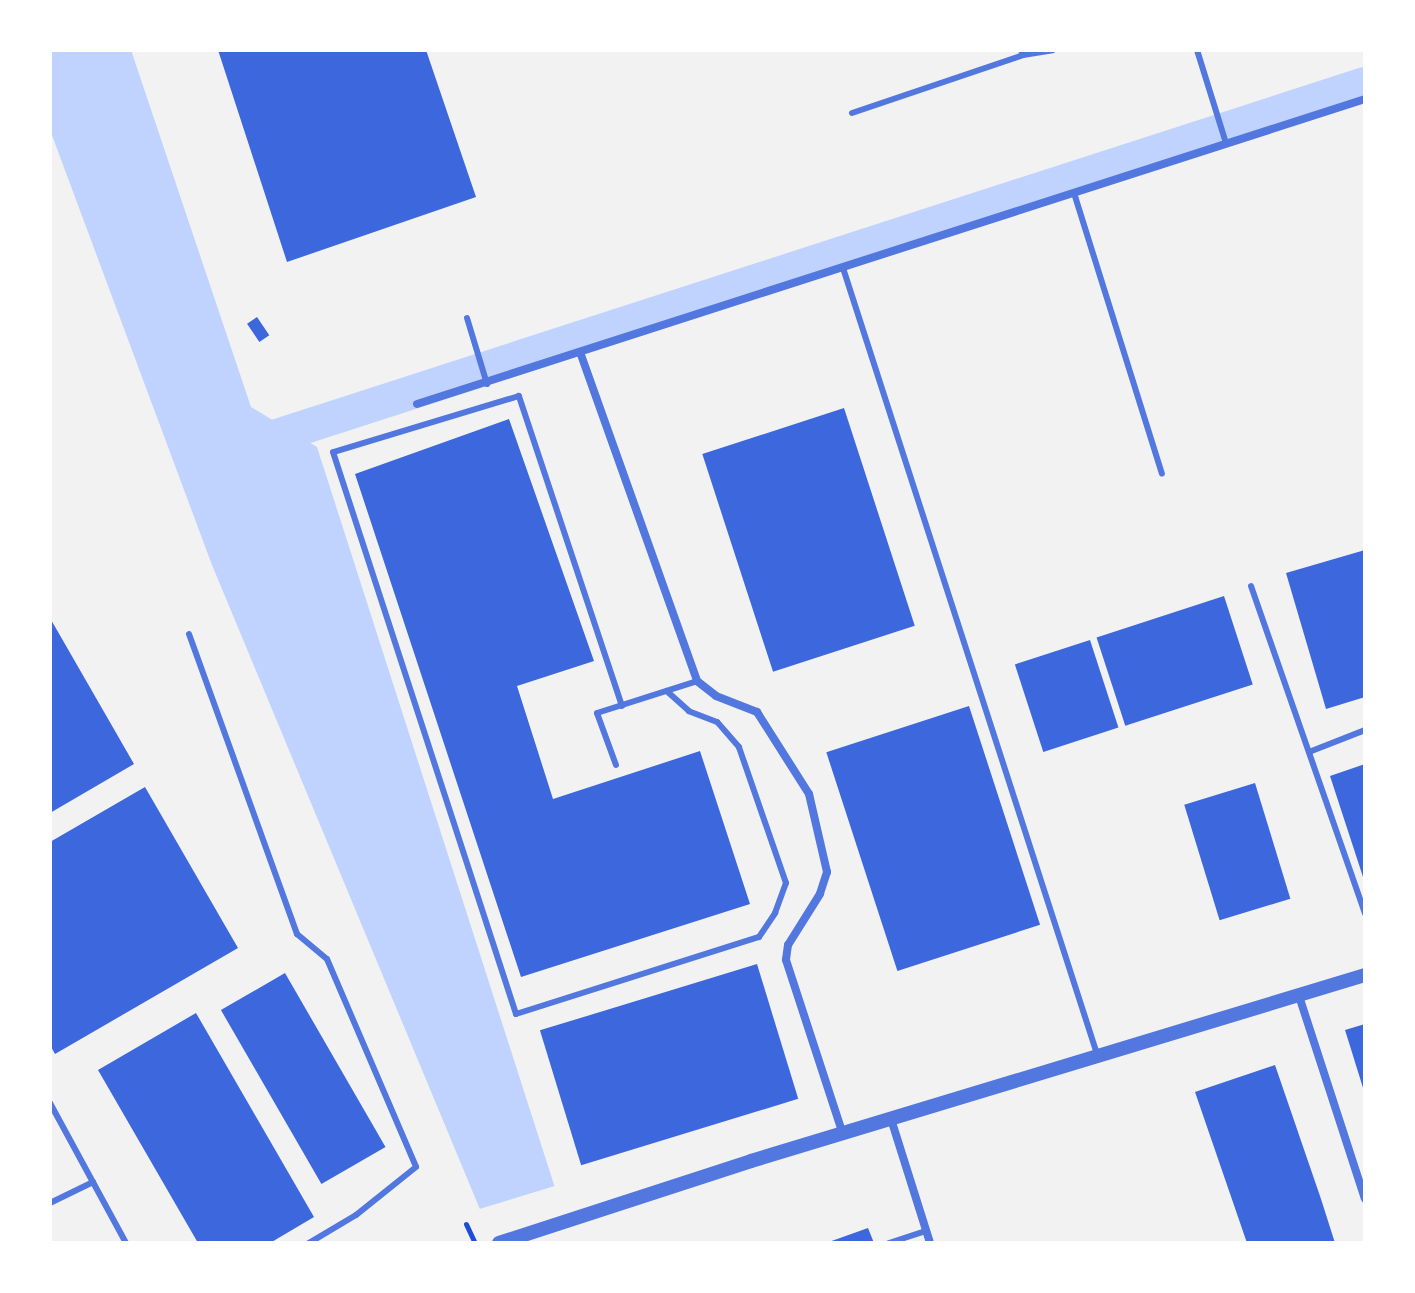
<!DOCTYPE html>
<html>
<head>
<meta charset="utf-8">
<style>
	body { margin:0 }
	#map { position:relative; width:1415px; height:1293px; overflow:hidden; background:#f2f2f2; font-family:"Source Sans 3",sans-serif }
	div>[style] { position:absolute }
	.water>* { inset:0; background:#bfd3fe }
	.pier>* { inset:0; background:#f2f2f2 }
	.canal>* { height:34px; margin:-17px; padding:0 17px; transform-origin:17px; border-radius:17px; background:#bfd3fe }
	.building>* { inset:0; background:#3d67dc; transform-origin:0 0 }
	.path>* { height:5px; margin:-2.5px; padding:0 2.5px; transform-origin:2.5px; border-radius:2.5px; background:#1d4ed8 }
	.service>* { height:6px; margin:-3px; padding:0 3px; transform-origin:3px; border-radius:3px; background:#5277de }
	.minor>* { height:8px; margin:-4px; padding:0 4px; transform-origin:4px; border-radius:4px; background:#5277de }
	.tertiary>* { height:14px; margin:-7px; padding:0 7px; transform-origin:7px; border-radius:7px; background:#5277de }
	span { translate:-50% -50%; white-space:nowrap; text-align:center; line-height:1.15; -webkit-text-stroke:7px #fff; paint-order:stroke }
	.frame { position:absolute; inset:0; border:52px solid #fff; pointer-events:none }
</style>
</head>
<body>
<div id="map">
	<div class="water">
		<div style="clip-path:polygon(50px 50px,131px 50px,251px 407px,317px 447px,565px 1219px,494px 1243px,212px 565px,50px 130px)"></div>
	</div>
	<div class="pier">
		<div style="clip-path:polygon(558px 1185px,579px 1243px,490px 1243px,476px 1210px)"></div>
	</div>
	<div class="canal">
		<div style="left:246px;top:446px;width:1176px;rotate:-17.93deg"></div>
	</div>
	<div class="building">
		<div style="clip-path:polygon(218px 50px,426px 50px,476px 197px,287px 262px)"></div>
		<div style="left:257px;top:317px;width:22px;height:12px;rotate:56deg"></div>
		<div style="left:844px;top:408px;width:229px;height:149px;rotate:72deg"></div>
		<div style="clip-path:polygon(509px 419px,594px 661px,517px 686px,553px 799px,700px 751px,750px 904px,521px 977px,355px 474px)"></div>
		<div style="clip-path:polygon(1365px 550px,1365px 697px,1326px 709px,1286px 573px)"></div>
		<div style="left:1224px;top:596px;width:93px;height:134px;rotate:72deg"></div>
		<div style="clip-path:polygon(50px 618px,134px 764px,50px 813px)"></div>
		<div style="left:1090px;top:640px;width:92px;height:79px;rotate:72deg"></div>
		<div style="left:969px;top:706px;width:230px;height:150px;rotate:72deg"></div>
		<div style="clip-path:polygon(1365px 764px,1365px 880px,1364px 880px,1330px 776px)"></div>
		<div style="left:1255px;top:783px;width:121px;height:74px;rotate:73deg"></div>
		<div style="clip-path:polygon(145px 787px,238px 948px,55px 1054px,50px 1045px,50px 842px)"></div>
		<div style="left:757px;top:964px;width:141px;height:227px;rotate:73deg"></div>
		<div style="left:285px;top:973px;width:201px;height:74px;rotate:60deg"></div>
		<div style="clip-path:polygon(196px 1013px,314px 1217px,270px 1243px,198px 1243px,98px 1070px)"></div>
		<div style="clip-path:polygon(1365px 1024px,1365px 1091px,1364px 1091px,1345px 1030px)"></div>
		<div style="clip-path:polygon(1275px 1065px,1321px 1199px,1335px 1243px,1247px 1243px,1195px 1092px)"></div>
		<div style="clip-path:polygon(868px 1228px,874px 1243px,826px 1243px)"></div>
	</div>
	<div class="path">
		<div style="left:466px;top:1224px;width:21px;rotate:65deg"></div>
	</div>
	<div class="service">
		<div style="left:1021px;top:50px;width:5px;rotate:68deg"></div>
		<div style="left:1023px;top:55px;width:30px;rotate:-9deg"></div>
		<div style="left:1197px;top:50px;width:97px;rotate:72.7deg"></div>
		<div style="left:852px;top:113px;width:181px;rotate:-18.7deg"></div>
		<div style="left:1074px;top:193px;width:294px;rotate:72.6deg"></div>
		<div style="left:843px;top:268px;width:829px;rotate:72.09deg"></div>
		<div style="left:467px;top:318px;width:69px;rotate:73.1deg"></div>
		<div style="left:1251px;top:586px;width:347px;rotate:70.8deg"></div>
		<div style="left:189px;top:634px;width:319px;rotate:70.2deg"></div>
		<div style="left:297px;top:934px;width:39px;rotate:40deg"></div>
		<div style="left:327px;top:959px;width:226px;rotate:66.8deg"></div>
		<div style="left:416px;top:1167px;width:77px;rotate:141.3deg"></div>
		<div style="left:356px;top:1215px;width:55px;rotate:149.2deg"></div>
		<div style="left:622px;top:706px;width:327px;rotate:-108.4deg"></div>
		<div style="left:519px;top:396px;width:194px;rotate:163.2deg"></div>
		<div style="left:333px;top:452px;width:591px;rotate:71.96deg"></div>
		<div style="left:516px;top:1014px;width:255px;rotate:-17.6deg"></div>
		<div style="left:759px;top:937px;width:29px;rotate:-56deg"></div>
		<div style="left:775px;top:913px;width:32px;rotate:-70deg"></div>
		<div style="left:786px;top:883px;width:144px;rotate:-109.1deg"></div>
		<div style="left:739px;top:747px;width:33px;rotate:-131deg"></div>
		<div style="left:717px;top:722px;width:30px;rotate:-159deg"></div>
		<div style="left:689px;top:711px;width:30px;rotate:-138deg"></div>
		<div style="left:1309px;top:752px;width:60px;rotate:-21.4deg"></div>
		<div style="left:616px;top:765px;width:55px;rotate:-110.1deg"></div>
		<div style="left:597px;top:713px;width:105px;rotate:-17.7deg"></div>
		<div style="left:50px;top:1103px;width:159px;rotate:61.5deg"></div>
		<div style="left:50px;top:1203px;width:48px;rotate:-26deg"></div>
		<div style="left:889px;top:1243px;width:39px;rotate:-18deg"></div>
	</div>
	<div class="minor">
		<div style="left:580px;top:352px;width:349px;rotate:70.4deg"></div>
		<div style="left:697px;top:681px;width:24px;rotate:38deg"></div>
		<div style="left:716px;top:696px;width:44px;rotate:21.3deg"></div>
		<div style="left:757px;top:712px;width:97px;rotate:57.6deg"></div>
		<div style="left:809px;top:794px;width:80px;rotate:77deg"></div>
		<div style="left:827px;top:872px;width:23px;rotate:108deg"></div>
		<div style="left:820px;top:894px;width:60px;rotate:122.1deg"></div>
		<div style="left:788px;top:945px;width:15px;rotate:98deg"></div>
		<div style="left:786px;top:960px;width:183px;rotate:71.9deg"></div>
		<div style="left:417px;top:404px;width:996px;rotate:-17.83deg"></div>
		<div style="left:1299px;top:996px;width:213px;rotate:72deg"></div>
		<div style="left:891px;top:1119px;width:130px;rotate:72.5deg"></div>
	</div>
	<div class="tertiary">
		<div style="left:499px;top:1243px;width:265px;rotate:-18deg"></div>
		<div style="left:751px;top:1161px;width:642px;rotate:-16.85deg"></div>
	</div>
	<div class="frame"></div>
</div>
</body>
</html>
